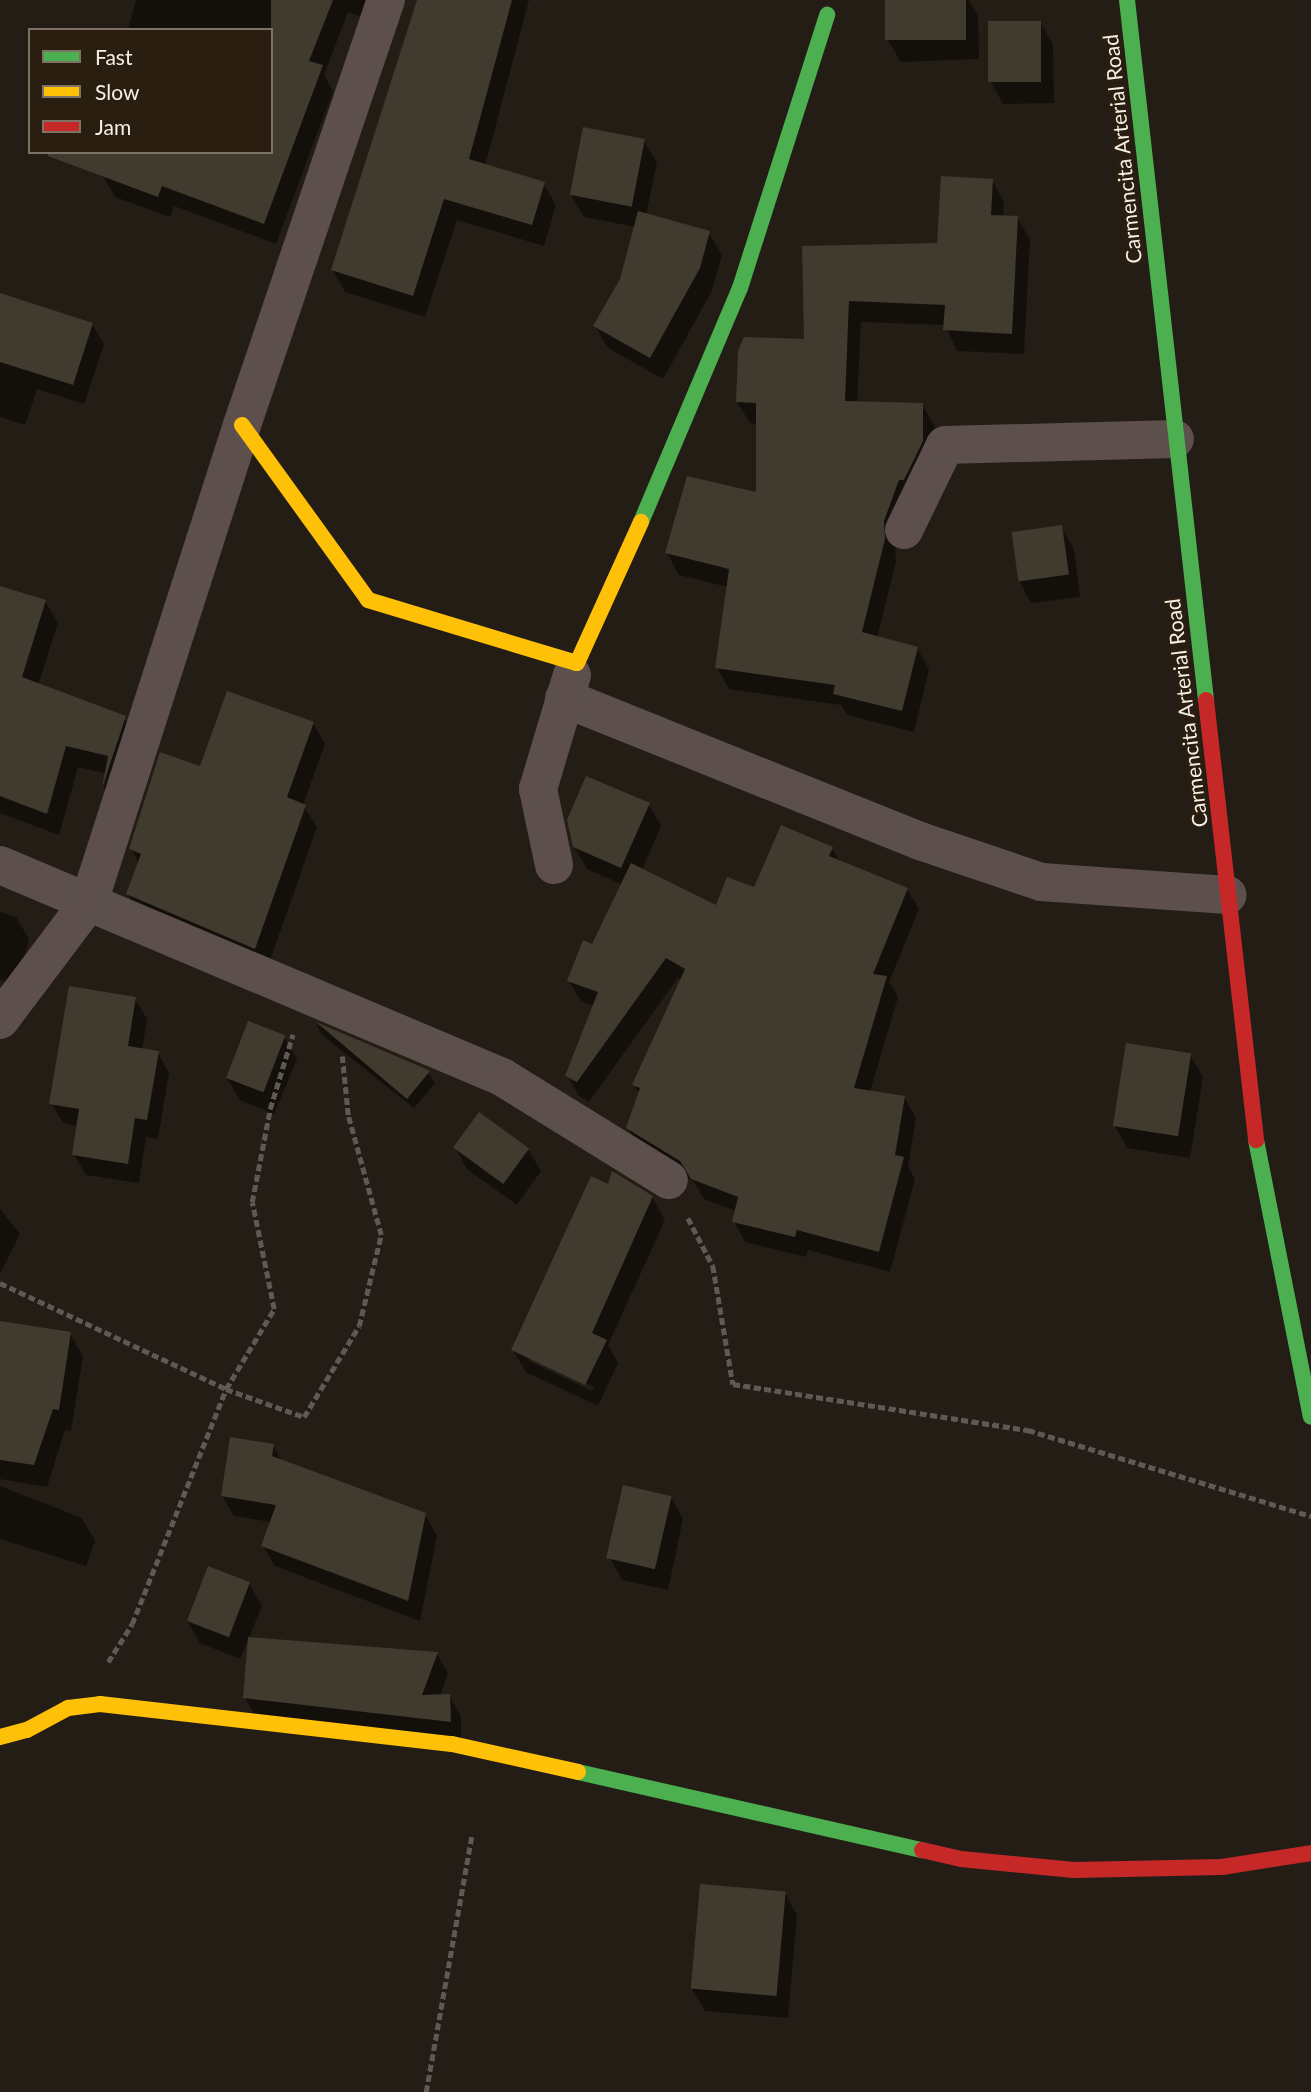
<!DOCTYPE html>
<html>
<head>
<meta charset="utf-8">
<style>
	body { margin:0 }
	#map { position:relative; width:1311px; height:2092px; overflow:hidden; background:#241d16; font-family:Lato,sans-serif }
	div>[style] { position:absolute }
	.shadow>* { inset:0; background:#0007 }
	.building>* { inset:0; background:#403b2e; transform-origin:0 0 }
	.path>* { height:4.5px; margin-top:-2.25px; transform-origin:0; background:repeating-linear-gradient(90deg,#605853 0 7px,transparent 0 10.5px) }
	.street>* { height:38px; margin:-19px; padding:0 19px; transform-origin:19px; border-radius:19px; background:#5d504c }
	.fast>* { height:16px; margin:-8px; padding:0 8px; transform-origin:8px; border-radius:8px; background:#4caf50 }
	.slow>* { height:16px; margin:-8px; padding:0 8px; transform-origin:8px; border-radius:8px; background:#ffc107 }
	.jam>* { height:16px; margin:-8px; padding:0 8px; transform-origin:8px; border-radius:8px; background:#c62828 }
	span { translate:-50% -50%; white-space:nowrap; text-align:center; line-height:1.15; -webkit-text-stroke:7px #2a1e10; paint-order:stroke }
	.street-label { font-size:21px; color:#f8f0e7 }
	.legend { position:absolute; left:28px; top:28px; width:245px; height:126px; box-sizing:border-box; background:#2a1e10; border:2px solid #7c7266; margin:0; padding:9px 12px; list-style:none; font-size:21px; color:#f8f0e7 }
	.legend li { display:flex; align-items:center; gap:14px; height:35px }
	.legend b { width:35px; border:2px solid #7c7266 }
</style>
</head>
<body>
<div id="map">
	<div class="shadow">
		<div style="clip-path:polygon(136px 0,366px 0,360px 16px,348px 12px,324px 75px,333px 91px,276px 244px,174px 206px,170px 217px,115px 197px,103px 176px,271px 152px,271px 30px,128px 30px)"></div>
		<div style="clip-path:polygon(434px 0,529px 0,485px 166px,543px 183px,556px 205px,544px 246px,457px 220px,425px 317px,345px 292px,333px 270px)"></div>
		<div style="clip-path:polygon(887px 0,969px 0,978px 15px,979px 59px,901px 62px,888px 40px)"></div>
		<div style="clip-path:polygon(1040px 22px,1053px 44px,1054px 103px,1003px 104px,991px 82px)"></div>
		<div style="clip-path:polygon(644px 141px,657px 163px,646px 215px,709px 233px,722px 255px,712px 291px,663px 379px,608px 348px,595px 326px,622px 280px,636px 227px,584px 217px,571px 195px)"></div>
		<div style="clip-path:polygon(992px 180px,1004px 202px,1003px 217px,1017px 218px,1030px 239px,1024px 354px,957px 351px,945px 325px,861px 322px,857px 403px,922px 405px,935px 426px,934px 463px,895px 544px,896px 561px,877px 638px,917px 648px,929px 669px,914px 732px,847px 715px,841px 705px,729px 689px,717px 667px,728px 587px,679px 575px,667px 553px,758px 494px,758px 424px,750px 423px,737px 402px,806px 341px,804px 248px,939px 245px)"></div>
		<div style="clip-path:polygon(0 295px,92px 324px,104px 344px,84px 404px,37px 389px,25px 425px,0 417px)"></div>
		<div style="clip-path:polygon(1061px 527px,1074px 549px,1080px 597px,1031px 603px,1019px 581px)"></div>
		<div style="clip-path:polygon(0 588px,45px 601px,58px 623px,38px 685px,124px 718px,137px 740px,115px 807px,104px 788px,107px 774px,78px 767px,59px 835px,0 813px)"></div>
		<div style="clip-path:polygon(313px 723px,325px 744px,303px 805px,317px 827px,267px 969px,140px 915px,128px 894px,139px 863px,131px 849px,201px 769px)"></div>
		<div style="clip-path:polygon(648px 804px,661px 826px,642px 870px,717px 908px,832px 848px,840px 862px,907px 889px,919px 909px,889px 982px,898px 997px,870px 1092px,904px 1097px,916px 1118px,908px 1167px,915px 1179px,890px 1272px,808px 1250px,806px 1257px,745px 1242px,734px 1221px,736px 1211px,704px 1199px,694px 1182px,640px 1148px,628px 1128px,640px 1094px,634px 1085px,682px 980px,678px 978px,589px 1102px,579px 1096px,567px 1076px,594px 1006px,581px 1001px,569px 981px,593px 946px,623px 885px,587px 869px,574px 847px)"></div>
		<div style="clip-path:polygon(0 912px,16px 917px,29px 939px,16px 985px,0 980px)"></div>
		<div style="clip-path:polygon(135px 999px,147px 1019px,142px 1050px,158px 1053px,169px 1073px,158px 1139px,146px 1137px,139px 1183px,86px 1175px,74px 1155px,78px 1126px,63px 1123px,51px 1103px)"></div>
		<div style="clip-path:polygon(316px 1024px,428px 1073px,435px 1083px,414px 1108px,322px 1035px)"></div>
		<div style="clip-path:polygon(284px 1037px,297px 1059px,274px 1114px,240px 1100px,227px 1078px)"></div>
		<div style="clip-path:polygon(1190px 1055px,1203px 1077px,1190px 1158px,1127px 1148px,1115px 1126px)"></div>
		<div style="clip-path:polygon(455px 1148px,528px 1149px,541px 1171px,517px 1205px,468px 1170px)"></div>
		<div style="clip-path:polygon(evenodd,609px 1186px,652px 1197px,665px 1220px,608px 1345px,618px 1363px,598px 1406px,526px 1372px,513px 1350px,609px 1186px,529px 1357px,594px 1387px,592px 1391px,529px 1361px,529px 1357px)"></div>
		<div style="clip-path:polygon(0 1209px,20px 1234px,0 1274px)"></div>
		<div style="clip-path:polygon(0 1323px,70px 1334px,83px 1356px,71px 1431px,65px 1430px,47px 1487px,0 1479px)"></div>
		<div style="clip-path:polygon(273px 1446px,282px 1461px,425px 1515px,437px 1536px,420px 1621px,275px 1566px,263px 1546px,271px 1522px,234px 1516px,222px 1495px)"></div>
		<div style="clip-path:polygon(0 1486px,82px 1518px,95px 1541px,86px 1566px,0 1539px)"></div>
		<div style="clip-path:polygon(671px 1497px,683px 1519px,668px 1590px,622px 1580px,610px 1558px)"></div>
		<div style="clip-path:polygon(249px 1584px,262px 1606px,240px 1659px,200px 1643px,187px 1621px)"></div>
		<div style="clip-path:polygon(437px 1654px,448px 1674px,440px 1696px,449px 1696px,461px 1716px,461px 1741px,256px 1718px,245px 1698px)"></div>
		<div style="clip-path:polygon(785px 1893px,797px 1915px,788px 2018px,705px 2011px,692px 1989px)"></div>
	</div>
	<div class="building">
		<div style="clip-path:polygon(271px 0,333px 0,309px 61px,323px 65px,264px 224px,162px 186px,158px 197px,48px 156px,48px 152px,271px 152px)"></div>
		<div style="clip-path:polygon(417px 0,512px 0,469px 159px,545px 182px,532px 225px,444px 199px,413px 296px,331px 270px)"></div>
		<div style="left:885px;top:0;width:81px;height:40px"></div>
		<div style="left:988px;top:21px;width:53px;height:61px"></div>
		<div style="left:583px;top:127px;width:63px;height:69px;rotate:11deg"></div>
		<div style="clip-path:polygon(941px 176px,993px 179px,991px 215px,1018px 216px,1012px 334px,943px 330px,945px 305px,849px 301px,845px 401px,923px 403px,923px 441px,904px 480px,899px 480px,884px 521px,885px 539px,862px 632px,918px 647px,902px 711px,833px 694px,835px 685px,715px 668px,729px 569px,665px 553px,687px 476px,756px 492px,756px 403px,736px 402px,738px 351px,744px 337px,804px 339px,802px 246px,937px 243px)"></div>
		<div style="clip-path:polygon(638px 211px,710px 231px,700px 268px,650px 358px,593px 326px,620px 279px)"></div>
		<div style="clip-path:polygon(0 293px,93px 323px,73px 385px,0 362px)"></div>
		<div style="left:1062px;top:525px;width:50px;height:51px;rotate:82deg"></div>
		<div style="clip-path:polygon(0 586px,46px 600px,22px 677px,126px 716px,102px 788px,108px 756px,66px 746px,47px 814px,0 796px)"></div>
		<div style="clip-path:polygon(227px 691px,314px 722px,287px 797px,306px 805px,255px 949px,126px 894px,141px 854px,129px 849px,160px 752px,200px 766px)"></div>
		<div style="clip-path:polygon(586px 776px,650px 803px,621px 868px,573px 847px,567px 820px)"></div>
		<div style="clip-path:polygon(781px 825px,833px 847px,829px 856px,908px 888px,873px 974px,887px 976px,854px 1088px,905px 1096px,895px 1155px,904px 1157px,879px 1252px,797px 1230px,795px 1237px,732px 1222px,738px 1197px,691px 1179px,680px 1161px,626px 1128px,640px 1088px,632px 1085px,685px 969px,666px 958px,577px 1082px,565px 1076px,598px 992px,567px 981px,583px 940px,592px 944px,631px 863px,716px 905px,727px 877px,754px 887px)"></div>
		<div style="clip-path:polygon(69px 986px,136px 997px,128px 1046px,159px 1051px,147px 1120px,135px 1118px,128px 1164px,72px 1155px,79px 1109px,49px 1104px)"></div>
		<div style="left:248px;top:1021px;width:40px;height:61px;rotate:21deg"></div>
		<div style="clip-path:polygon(316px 1022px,426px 1069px,430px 1071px,407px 1099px)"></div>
		<div style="left:1126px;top:1043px;width:66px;height:84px;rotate:9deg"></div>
		<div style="left:479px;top:1112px;width:62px;height:44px;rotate:36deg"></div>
		<div style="clip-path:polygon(612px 1171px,653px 1196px,592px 1333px,607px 1340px,585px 1385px,511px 1350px,591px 1176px,608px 1184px)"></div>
		<div style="clip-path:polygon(0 1321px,71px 1332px,59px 1410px,53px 1409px,34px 1465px,0 1460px)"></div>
		<div style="clip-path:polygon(230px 1437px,274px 1444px,272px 1456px,426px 1513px,408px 1601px,261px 1546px,276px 1505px,221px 1496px)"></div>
		<div style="left:623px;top:1485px;width:50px;height:75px;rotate:13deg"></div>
		<div style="left:208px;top:1566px;width:45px;height:59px;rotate:21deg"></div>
		<div style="clip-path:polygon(248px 1637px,438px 1652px,422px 1695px,450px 1694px,451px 1722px,243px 1698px)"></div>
		<div style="left:700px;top:1884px;width:86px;height:105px;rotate:5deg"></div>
	</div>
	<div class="path">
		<div style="left:688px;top:1218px;width:54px;rotate:62.5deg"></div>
		<div style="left:713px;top:1266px;width:120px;rotate:80.4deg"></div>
		<div style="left:733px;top:1384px;width:299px;rotate:8.9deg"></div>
		<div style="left:1028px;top:1430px;width:296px;rotate:16.9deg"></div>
		<div style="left:0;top:1283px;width:250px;rotate:25.1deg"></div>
		<div style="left:226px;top:1389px;width:93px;rotate:-59deg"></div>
		<div style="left:274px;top:1309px;width:109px;rotate:-101.6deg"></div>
		<div style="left:252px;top:1202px;width:95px;rotate:-79deg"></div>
		<div style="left:270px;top:1109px;width:78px;rotate:-73deg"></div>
		<div style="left:108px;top:1662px;width:45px;rotate:-57.7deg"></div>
		<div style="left:132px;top:1624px;width:253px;rotate:-68.2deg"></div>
		<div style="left:226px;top:1389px;width:83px;rotate:19.7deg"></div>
		<div style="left:304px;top:1417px;width:106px;rotate:-58.9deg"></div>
		<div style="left:359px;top:1326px;width:94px;rotate:-76.4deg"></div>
		<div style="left:381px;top:1235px;width:124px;rotate:-105.4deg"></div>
		<div style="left:348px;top:1115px;width:59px;rotate:-95.8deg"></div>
		<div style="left:426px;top:2092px;width:261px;rotate:-79.9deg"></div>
	</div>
	<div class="street">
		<div style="left:904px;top:530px;width:94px;rotate:-64.2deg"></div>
		<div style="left:945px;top:445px;width:230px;rotate:-1.5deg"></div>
		<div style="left:564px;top:698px;width:384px;rotate:21.9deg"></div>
		<div style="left:920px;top:841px;width:128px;rotate:18.7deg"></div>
		<div style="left:1041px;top:882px;width:187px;rotate:4deg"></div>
		<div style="left:0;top:865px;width:545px;rotate:22.89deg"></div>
		<div style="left:502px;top:1077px;width:196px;rotate:31.7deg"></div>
		<div style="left:554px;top:865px;width:78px;rotate:-101.9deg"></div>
		<div style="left:538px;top:789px;width:119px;rotate:-73.4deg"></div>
		<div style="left:0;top:1020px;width:148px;rotate:-53deg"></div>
		<div style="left:89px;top:902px;width:501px;rotate:-72.22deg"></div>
		<div style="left:242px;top:425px;width:449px;rotate:-71.3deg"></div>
	</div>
	<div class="fast">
		<div style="left:1127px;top:0;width:704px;rotate:83.56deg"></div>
		<div style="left:641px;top:522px;width:254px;rotate:-67.1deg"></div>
		<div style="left:740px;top:288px;width:287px;rotate:-72.3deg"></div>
		<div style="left:1256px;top:1140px;width:282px;rotate:78.8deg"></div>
		<div style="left:578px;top:1772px;width:353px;rotate:12.8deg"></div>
	</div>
	<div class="slow">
		<div style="left:242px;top:425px;width:216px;rotate:54.2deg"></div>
		<div style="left:368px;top:600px;width:218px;rotate:16.8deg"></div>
		<div style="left:577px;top:663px;width:155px;rotate:-65.6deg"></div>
		<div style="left:0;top:1737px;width:28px;rotate:-15deg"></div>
		<div style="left:27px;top:1730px;width:47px;rotate:-28.2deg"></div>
		<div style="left:68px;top:1708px;width:32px;rotate:-7deg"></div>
		<div style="left:100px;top:1704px;width:354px;rotate:6.5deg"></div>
		<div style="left:452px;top:1744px;width:129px;rotate:12.5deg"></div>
	</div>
	<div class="jam">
		<div style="left:1206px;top:700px;width:443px;rotate:83.5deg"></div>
		<div style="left:922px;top:1850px;width:40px;rotate:13deg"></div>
		<div style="left:961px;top:1859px;width:113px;rotate:5.6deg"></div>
		<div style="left:1073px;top:1870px;width:149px;rotate:-1.2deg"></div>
		<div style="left:1222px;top:1867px;width:90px;rotate:-8.9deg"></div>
	</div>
	<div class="street-label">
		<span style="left:1122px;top:149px;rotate:-96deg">Carmencita Arterial Road</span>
		<span style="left:1186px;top:713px;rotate:-97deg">Carmencita Arterial Road</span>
	</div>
	<ul class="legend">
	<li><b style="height:9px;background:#4caf50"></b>Fast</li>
	<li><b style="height:9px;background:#ffc107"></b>Slow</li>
	<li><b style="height:9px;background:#c62828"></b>Jam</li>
	</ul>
</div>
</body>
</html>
